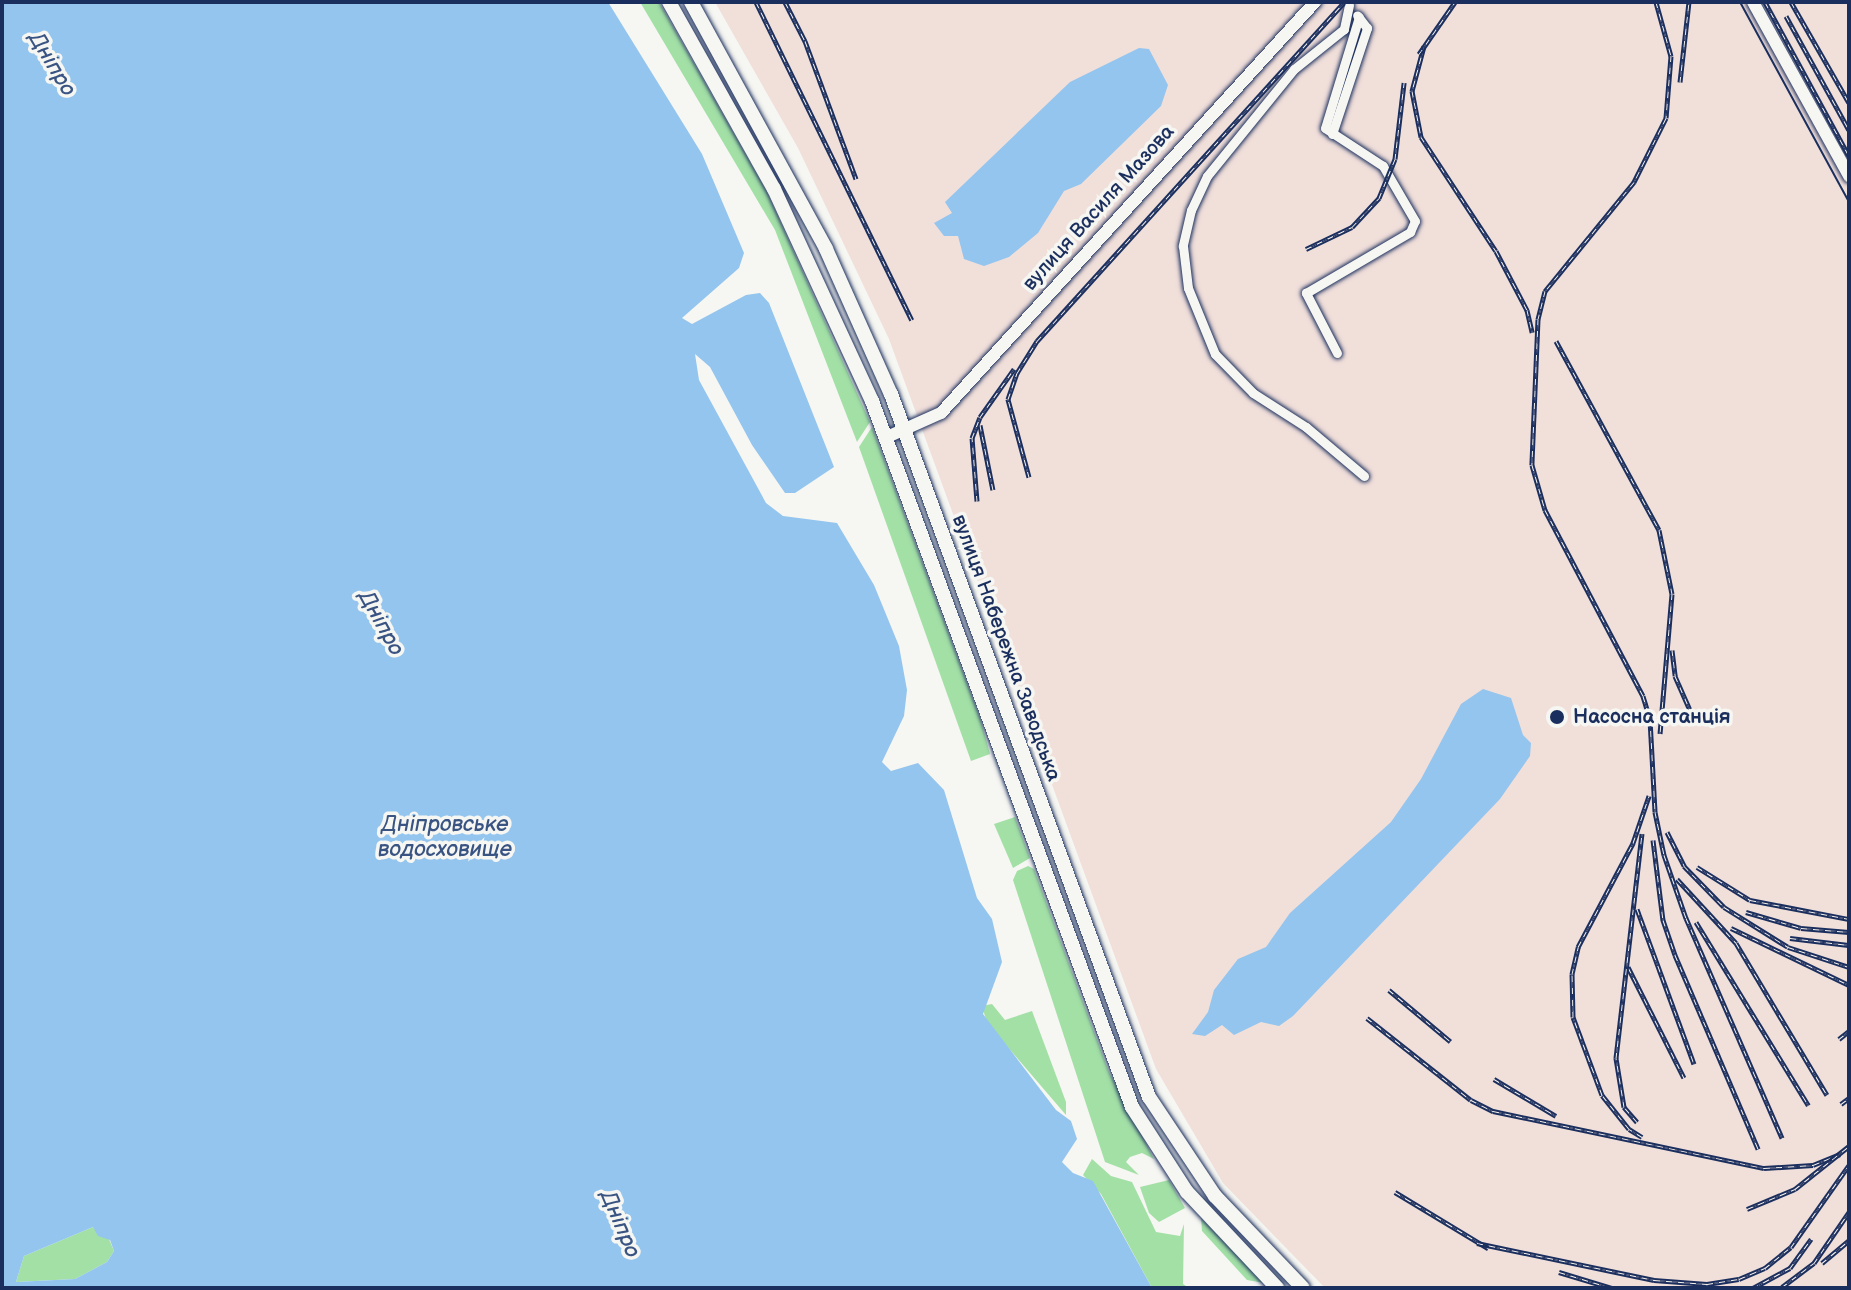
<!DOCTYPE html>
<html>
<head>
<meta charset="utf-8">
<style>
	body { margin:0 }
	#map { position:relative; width:1851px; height:1290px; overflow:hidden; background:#f6f6f2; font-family:"Balsamiq Sans",sans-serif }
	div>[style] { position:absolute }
	.built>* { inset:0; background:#f1dfda }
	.green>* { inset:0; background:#a3e0a6 }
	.water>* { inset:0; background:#93c5ef }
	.roads { filter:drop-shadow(0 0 2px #1b2f5e) drop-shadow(0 0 2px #1b2f5e) }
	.minor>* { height:9px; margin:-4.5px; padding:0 4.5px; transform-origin:4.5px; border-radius:4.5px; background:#f6f6f2 }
	.tertiary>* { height:12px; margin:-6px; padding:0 6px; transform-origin:6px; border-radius:6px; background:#f6f6f2 }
	.primary>* { height:14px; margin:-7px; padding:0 7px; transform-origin:7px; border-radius:7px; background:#f6f6f2 }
	.tram>* { height:2px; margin:-1px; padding:0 1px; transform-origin:1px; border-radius:1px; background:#1b2f5e }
	.rail>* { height:5px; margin-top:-2.5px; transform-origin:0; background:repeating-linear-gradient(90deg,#f6f6f2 0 6px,#1b2f5e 0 12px); box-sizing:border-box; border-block:2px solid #1b2f5e }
	.dots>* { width:22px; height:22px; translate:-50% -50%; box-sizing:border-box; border:4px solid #f6f6f2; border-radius:50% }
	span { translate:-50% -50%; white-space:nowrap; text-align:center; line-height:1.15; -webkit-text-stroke:7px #f6f6f2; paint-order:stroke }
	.street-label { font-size:20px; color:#1b2f5e }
	.poi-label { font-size:20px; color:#1b2f5e; font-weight:700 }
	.left { translate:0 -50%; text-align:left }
	.water-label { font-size:22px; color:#395482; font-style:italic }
	.frame { position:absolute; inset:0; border:4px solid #1b2f5e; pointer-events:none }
</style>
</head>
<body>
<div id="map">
	<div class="built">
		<div style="clip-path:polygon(715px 2px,1849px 2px,1849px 1288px,1325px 1288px,1223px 1183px,1156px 1069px,889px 339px,798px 148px)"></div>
	</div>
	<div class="green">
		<div style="clip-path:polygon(640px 2px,659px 2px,767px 192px,870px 422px,857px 442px,775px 230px)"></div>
		<div style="clip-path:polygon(872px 427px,981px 721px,990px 754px,971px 761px,859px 447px)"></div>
		<div style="clip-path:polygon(1015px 817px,1030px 858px,1013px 868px,994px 824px)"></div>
		<div style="clip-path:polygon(1028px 866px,1034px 869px,1109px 1072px,1154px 1159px,1142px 1153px,1130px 1157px,1126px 1162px,1139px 1175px,1105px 1162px,1013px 880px,1017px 871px)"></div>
		<div style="clip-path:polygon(992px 1004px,1005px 1020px,1032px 1011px,1066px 1102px,1066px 1115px,987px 1023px,982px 1006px)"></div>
		<div style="clip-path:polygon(1092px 1159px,1111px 1176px,1132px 1182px,1156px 1232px,1180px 1236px,1184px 1224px,1183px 1284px,1189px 1288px,1152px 1288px,1101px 1194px,1083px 1175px)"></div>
		<div style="clip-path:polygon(1169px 1180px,1185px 1208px,1159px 1222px,1149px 1213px,1140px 1187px)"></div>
		<div style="clip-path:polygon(1201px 1218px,1264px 1283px,1247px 1280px,1202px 1231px)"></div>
		<div style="clip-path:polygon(93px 1227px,109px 1239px,114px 1251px,107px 1262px,75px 1279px,16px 1282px,24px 1256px)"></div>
	</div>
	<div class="water">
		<div style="clip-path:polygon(evenodd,2px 2px,608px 2px,702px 154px,744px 253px,739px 268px,682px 318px,692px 324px,746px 295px,760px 293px,769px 303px,834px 467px,795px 493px,785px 493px,752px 445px,710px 367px,695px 354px,699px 380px,766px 503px,783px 516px,837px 523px,874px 585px,899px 646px,907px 690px,904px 716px,882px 762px,891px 771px,918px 763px,944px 790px,977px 898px,992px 919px,1002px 962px,983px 1014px,1056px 1110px,1071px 1121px,1077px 1139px,1062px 1162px,1073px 1173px,1093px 1181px,1152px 1288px,2px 1288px,2px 2px,93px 1227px,98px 1236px,110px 1240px,114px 1251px,107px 1262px,75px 1279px,16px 1282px,24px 1256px,93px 1227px)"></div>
		<div style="clip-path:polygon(1139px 48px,1149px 49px,1168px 85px,1161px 106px,1081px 184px,1064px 191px,1038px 233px,1009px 257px,984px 266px,964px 259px,958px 236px,944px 236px,934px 223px,952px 213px,945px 202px,1070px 82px)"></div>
		<div style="clip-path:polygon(1483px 689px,1511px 698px,1523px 735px,1531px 743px,1530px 756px,1500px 799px,1293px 1016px,1279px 1026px,1261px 1022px,1234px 1035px,1222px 1025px,1205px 1036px,1192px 1034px,1208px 1012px,1214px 990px,1238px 959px,1266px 947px,1290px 913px,1391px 822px,1421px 779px,1461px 704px)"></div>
	</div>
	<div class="roads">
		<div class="minor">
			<div style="left:1349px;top:5px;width:25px;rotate:102deg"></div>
			<div style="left:1344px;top:29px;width:64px;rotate:141.3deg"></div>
			<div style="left:1294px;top:69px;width:138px;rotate:129.1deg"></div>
			<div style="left:1207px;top:176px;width:38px;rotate:115deg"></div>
			<div style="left:1191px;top:210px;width:37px;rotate:103deg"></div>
			<div style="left:1183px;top:246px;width:42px;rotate:83.2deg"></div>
			<div style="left:1188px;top:288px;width:71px;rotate:67.8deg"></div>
			<div style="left:1215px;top:354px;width:54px;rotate:45.7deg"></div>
			<div style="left:1253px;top:393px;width:63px;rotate:32.7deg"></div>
			<div style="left:1306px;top:427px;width:76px;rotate:40.2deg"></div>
			<div style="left:1332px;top:134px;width:112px;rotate:-71.7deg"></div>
			<div style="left:1367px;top:28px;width:16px;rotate:-128deg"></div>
			<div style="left:1337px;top:353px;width:68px;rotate:-117.3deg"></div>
			<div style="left:1306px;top:293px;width:121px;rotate:-30.4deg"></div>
			<div style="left:1410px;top:232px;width:12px;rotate:-66deg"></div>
			<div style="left:1415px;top:221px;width:64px;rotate:-120.2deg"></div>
			<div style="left:1383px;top:166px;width:69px;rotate:-146.8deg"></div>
			<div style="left:1325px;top:128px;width:116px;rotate:-73deg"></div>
		</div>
		<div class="tertiary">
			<div style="left:1753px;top:2px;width:199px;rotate:61.1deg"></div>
			<div style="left:887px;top:437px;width:59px;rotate:-24deg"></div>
			<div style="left:941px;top:413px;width:556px;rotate:-47.7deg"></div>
		</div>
		<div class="primary">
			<div style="left:669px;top:2px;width:214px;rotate:60.7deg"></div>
			<div style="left:774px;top:189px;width:234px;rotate:65.2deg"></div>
			<div style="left:872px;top:401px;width:752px;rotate:69.78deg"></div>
			<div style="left:1132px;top:1107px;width:101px;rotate:57.1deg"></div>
			<div style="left:1187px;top:1192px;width:132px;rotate:46.8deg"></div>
			<div style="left:691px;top:2px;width:281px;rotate:61.3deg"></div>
			<div style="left:826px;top:249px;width:159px;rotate:65.9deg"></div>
			<div style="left:891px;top:394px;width:749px;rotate:69.85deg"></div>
			<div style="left:1149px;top:1097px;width:119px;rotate:56.3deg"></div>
			<div style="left:1215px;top:1196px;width:127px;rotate:46.3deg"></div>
		</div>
	</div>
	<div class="tram">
		<div style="left:1740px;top:2px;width:228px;rotate:61.4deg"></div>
	</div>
	<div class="rail">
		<div style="left:756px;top:2px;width:354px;rotate:63.9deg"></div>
		<div style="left:785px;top:2px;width:44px;rotate:62.9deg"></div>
		<div style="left:805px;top:41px;width:147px;rotate:69.7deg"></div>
		<div style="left:1656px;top:2px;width:56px;rotate:74.5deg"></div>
		<div style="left:1671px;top:56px;width:62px;rotate:94.6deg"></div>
		<div style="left:1666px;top:118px;width:72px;rotate:116.6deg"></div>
		<div style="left:1634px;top:182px;width:141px;rotate:129.2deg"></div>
		<div style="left:1545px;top:291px;width:29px;rotate:104deg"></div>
		<div style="left:1538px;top:319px;width:146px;rotate:92.4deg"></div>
		<div style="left:1532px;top:465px;width:47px;rotate:73.9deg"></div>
		<div style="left:1545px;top:510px;width:210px;rotate:62.2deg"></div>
		<div style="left:1643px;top:696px;width:24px;rotate:73deg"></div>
		<div style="left:1650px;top:719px;width:93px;rotate:86.9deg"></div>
		<div style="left:1655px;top:812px;width:44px;rotate:78.2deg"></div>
		<div style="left:1664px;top:855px;width:67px;rotate:70.8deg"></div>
		<div style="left:1686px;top:918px;width:240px;rotate:66.4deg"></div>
		<div style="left:1765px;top:2px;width:175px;rotate:61.4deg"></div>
		<div style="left:1791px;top:2px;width:116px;rotate:60.1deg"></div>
		<div style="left:1786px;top:16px;width:130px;rotate:61.1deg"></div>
		<div style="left:1424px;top:46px;width:47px;rotate:104.9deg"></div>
		<div style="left:1412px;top:91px;width:47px;rotate:78.9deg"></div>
		<div style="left:1421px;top:137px;width:136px;rotate:56.7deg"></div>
		<div style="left:1496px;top:251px;width:67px;rotate:62.3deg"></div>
		<div style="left:1527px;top:310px;width:23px;rotate:77deg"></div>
		<div style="left:1419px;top:54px;width:63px;rotate:-55.3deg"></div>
		<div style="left:1680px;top:82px;width:81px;rotate:-83.6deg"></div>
		<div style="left:1306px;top:249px;width:51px;rotate:-25.6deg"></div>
		<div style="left:1352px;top:227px;width:40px;rotate:-47deg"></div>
		<div style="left:1379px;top:198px;width:42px;rotate:-67.7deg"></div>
		<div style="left:1395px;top:159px;width:77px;rotate:-83.2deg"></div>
		<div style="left:1556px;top:341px;width:215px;rotate:61.4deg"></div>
		<div style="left:1659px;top:530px;width:65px;rotate:78.5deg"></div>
		<div style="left:1672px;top:594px;width:140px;rotate:94.9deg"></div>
		<div style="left:980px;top:425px;width:66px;rotate:78.7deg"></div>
		<div style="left:1029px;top:477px;width:81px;rotate:-105.1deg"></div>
		<div style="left:1008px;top:399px;width:28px;rotate:-71deg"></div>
		<div style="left:1017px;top:373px;width:38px;rotate:-58deg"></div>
		<div style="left:1037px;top:341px;width:457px;rotate:-47.8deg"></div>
		<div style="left:977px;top:501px;width:63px;rotate:-94.5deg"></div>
		<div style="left:972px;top:438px;width:22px;rotate:-69deg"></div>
		<div style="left:980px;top:417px;width:59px;rotate:-54.7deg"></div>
		<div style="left:1672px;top:650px;width:26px;rotate:83deg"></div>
		<div style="left:1675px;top:676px;width:47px;rotate:66.2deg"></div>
		<div style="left:1667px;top:832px;width:38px;rotate:63deg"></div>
		<div style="left:1684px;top:866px;width:57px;rotate:45.7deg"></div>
		<div style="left:1724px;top:907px;width:75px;rotate:32deg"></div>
		<div style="left:1788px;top:947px;width:64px;rotate:18.2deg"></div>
		<div style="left:1653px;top:840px;width:81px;rotate:82.9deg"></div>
		<div style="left:1663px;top:920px;width:37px;rotate:71deg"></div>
		<div style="left:1675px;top:955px;width:211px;rotate:66.8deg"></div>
		<div style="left:1697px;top:867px;width:62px;rotate:31.9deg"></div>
		<div style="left:1750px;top:900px;width:101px;rotate:10.9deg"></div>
		<div style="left:1677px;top:879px;width:87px;rotate:47.3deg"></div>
		<div style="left:1736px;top:943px;width:177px;rotate:59.1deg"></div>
		<div style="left:1637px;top:909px;width:165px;rotate:69.8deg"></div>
		<div style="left:1746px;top:912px;width:57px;rotate:16.2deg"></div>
		<div style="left:1801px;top:928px;width:48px;rotate:4.8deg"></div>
		<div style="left:1696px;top:922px;width:215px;rotate:58.5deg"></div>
		<div style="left:1731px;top:928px;width:131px;rotate:25.8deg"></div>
		<div style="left:1790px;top:938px;width:59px;rotate:6.8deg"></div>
		<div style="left:1628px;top:967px;width:124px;rotate:63.2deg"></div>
		<div style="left:1389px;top:990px;width:80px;rotate:39.9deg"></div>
		<div style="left:1367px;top:1018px;width:132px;rotate:38.3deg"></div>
		<div style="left:1471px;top:1100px;width:25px;rotate:27deg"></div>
		<div style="left:1493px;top:1111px;width:277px;rotate:11.9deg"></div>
		<div style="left:1764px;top:1168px;width:49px;rotate:-3.5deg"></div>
		<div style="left:1813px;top:1165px;width:29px;rotate:-22deg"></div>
		<div style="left:1839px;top:1039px;width:13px;rotate:-39deg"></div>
		<div style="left:1494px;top:1079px;width:72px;rotate:30.8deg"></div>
		<div style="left:1841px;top:1104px;width:10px;rotate:-37deg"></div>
		<div style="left:1637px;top:1122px;width:20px;rotate:-131deg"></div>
		<div style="left:1624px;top:1107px;width:50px;rotate:-99.3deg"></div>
		<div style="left:1616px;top:1058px;width:226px;rotate:-83.4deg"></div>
		<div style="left:1642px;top:1137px;width:15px;rotate:-148deg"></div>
		<div style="left:1629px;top:1129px;width:43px;rotate:-128.5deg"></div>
		<div style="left:1602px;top:1095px;width:83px;rotate:-110.4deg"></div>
		<div style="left:1573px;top:1017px;width:43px;rotate:-91.3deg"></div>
		<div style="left:1572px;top:974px;width:28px;rotate:-77deg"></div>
		<div style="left:1578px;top:947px;width:118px;rotate:-62.1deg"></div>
		<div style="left:1633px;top:843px;width:50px;rotate:-71.2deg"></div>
		<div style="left:1395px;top:1192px;width:109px;rotate:31.1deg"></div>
		<div style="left:1747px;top:1209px;width:52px;rotate:-22.6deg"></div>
		<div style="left:1795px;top:1189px;width:69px;rotate:-38.5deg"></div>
		<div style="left:1477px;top:1243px;width:181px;rotate:11.8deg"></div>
		<div style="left:1654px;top:1280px;width:53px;rotate:4.3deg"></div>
		<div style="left:1707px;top:1284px;width:32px;rotate:-9deg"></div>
		<div style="left:1739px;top:1279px;width:28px;rotate:-23deg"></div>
		<div style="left:1765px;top:1268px;width:33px;rotate:-39deg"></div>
		<div style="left:1791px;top:1247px;width:100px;rotate:-54.7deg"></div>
		<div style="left:1822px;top:1263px;width:35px;rotate:-40deg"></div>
		<div style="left:1559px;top:1272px;width:55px;rotate:16.8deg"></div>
		<div style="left:1782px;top:1287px;width:40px;rotate:-37deg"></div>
		<div style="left:1814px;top:1263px;width:62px;rotate:-55.5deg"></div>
		<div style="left:1753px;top:1288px;width:42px;rotate:-28.4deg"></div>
		<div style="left:1790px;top:1268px;width:36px;rotate:-54deg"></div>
	</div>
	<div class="dots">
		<div style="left:1557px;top:717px;background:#1b2f5e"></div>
	</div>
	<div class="street-label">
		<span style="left:1099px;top:208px;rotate:-48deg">вулиця Василя Мазова</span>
		<span style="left:1006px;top:648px;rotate:70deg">вулиця Набережна Заводська</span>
	</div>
	<div class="poi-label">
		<span class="left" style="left:1573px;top:717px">Насосна станція</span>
	</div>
	<div class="water-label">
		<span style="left:52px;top:64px;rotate:59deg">Дніпро</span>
		<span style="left:381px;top:623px;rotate:61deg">Дніпро</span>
		<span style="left:445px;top:837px">Дніпровське<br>водосховище</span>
		<span style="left:620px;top:1224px;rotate:67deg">Дніпро</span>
	</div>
	<div class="frame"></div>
</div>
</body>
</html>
